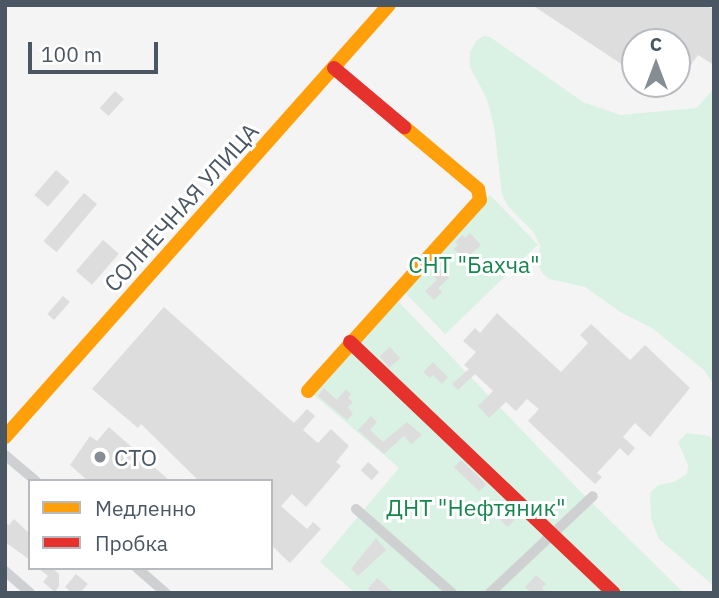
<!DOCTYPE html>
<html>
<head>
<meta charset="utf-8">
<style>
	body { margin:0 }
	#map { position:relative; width:719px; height:598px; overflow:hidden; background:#f4f4f4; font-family:"IBM Plex Sans",sans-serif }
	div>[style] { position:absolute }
	.green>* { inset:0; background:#d9f2e3; transform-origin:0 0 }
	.building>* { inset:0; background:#ddddde; transform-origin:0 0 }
	.street>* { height:10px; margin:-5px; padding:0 5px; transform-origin:5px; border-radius:5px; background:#ced0d2 }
	.slow>* { height:14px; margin:-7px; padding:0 7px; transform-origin:7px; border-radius:7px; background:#ff9f0a }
	.jam>* { height:14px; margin:-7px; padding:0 7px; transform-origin:7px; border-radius:7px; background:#e5322d }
	.dots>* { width:19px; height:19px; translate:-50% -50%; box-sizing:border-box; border:4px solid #fff; border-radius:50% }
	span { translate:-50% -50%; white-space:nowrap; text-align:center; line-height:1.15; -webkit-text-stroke:6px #fff; paint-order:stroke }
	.street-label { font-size:23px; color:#4a5661 }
	.park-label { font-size:23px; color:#17864f }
	.poi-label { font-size:23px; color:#4a5661 }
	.left { translate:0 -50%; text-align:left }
	.frame { position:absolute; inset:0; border:7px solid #4a5661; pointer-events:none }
	.legend { position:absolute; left:28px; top:479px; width:245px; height:91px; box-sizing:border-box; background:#fff; border:2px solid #b7bbc0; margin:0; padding:9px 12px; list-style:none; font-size:21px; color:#4a5661 }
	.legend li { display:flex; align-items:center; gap:14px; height:35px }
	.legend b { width:35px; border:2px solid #b7bbc0 }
	.north { position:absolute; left:621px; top:28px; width:70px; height:70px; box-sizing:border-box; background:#fff; border:2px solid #b7bbc0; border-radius:50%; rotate:0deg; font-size:19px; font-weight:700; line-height:28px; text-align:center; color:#4a5661 }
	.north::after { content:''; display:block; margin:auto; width:24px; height:32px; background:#868d94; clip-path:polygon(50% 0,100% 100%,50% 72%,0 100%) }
	.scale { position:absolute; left:28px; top:42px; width:130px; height:32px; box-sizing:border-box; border:4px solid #4a5661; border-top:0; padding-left:9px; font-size:21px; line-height:24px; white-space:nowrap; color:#4a5661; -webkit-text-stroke:5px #fff; paint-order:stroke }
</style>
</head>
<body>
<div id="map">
	<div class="green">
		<div style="clip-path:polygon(483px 36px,490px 37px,583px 102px,620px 115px,697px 108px,714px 88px,714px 385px,704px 370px,652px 328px,622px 313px,585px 287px,549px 279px,543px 274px,538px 265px,540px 246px,534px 233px,507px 205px,502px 194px,494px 126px,487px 99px,470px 67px,470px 52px,476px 41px)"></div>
		<div style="left:490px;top:195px;width:69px;height:129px;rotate:46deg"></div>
		<div style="clip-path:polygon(396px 299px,581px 492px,684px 593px,355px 593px,320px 562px,399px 468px,313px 394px)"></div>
		<div style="clip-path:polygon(687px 433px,710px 436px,712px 440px,714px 586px,659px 539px,651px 519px,650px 493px,658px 485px,674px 482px,687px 474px,688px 465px,678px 442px)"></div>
	</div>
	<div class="building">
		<div style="clip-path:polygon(532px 5px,706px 5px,714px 10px,714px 65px,698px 55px,684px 75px,677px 70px,677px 42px,635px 42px,635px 73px)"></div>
		<div style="left:115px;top:91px;width:12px;height:23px;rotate:42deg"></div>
		<div style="left:56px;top:170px;width:18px;height:33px;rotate:41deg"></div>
		<div style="left:84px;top:193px;width:17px;height:63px;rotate:40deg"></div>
		<div style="clip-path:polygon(470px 233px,481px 245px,465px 260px,454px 249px,458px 245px,455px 242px,462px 235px,465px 238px)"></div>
		<div style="left:103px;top:240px;width:21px;height:41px;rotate:41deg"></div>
		<div style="clip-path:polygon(437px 266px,449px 278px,438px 288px,442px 292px,434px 300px,425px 291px,437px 280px,431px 273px)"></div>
		<div style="left:63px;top:296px;width:9px;height:24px;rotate:41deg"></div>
		<div style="clip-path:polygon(164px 307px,294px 423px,307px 409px,315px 416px,303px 430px,318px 443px,331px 429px,349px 446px,336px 462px,341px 466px,306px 507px,292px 494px,281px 506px,307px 529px,313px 522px,321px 529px,290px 563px,271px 545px,271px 481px,199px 481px,141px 424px,138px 428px,92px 389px)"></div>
		<div style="clip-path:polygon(497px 313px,561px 372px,588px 343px,580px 335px,591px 324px,630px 360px,645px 345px,690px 388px,650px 437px,635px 423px,623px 437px,635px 448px,628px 456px,620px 448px,597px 473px,602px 477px,595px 484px,528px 421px,539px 409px,527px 399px,516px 411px,506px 402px,489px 418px,478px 406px,493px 391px,475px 374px,458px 390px,452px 384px,469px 369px,464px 365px,476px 352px,463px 341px,475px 328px,480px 333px)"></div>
		<div style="left:390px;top:347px;width:15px;height:14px;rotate:48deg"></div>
		<div style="clip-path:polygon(433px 362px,448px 377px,442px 384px,433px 375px,430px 378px,423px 372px)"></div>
		<div style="clip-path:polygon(324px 388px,337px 400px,346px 389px,351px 394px,348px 398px,353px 402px,348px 407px,353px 414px,347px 420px,318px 396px)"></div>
		<div style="clip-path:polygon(371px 416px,377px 422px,370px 430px,383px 442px,407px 422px,422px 435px,411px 444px,404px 436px,384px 454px,358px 430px)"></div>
		<div style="clip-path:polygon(109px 427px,170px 481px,88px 481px,70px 465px,90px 436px,97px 441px)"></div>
		<div style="left:461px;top:460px;width:35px;height:10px;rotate:44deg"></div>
		<div style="left:368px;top:462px;width:15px;height:11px;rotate:42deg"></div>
		<div style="left:504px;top:501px;width:21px;height:16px;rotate:45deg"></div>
		<div style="clip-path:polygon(14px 519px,30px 534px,30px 560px,5px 542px,5px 522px,9px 525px)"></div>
		<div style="clip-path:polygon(376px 538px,386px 550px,358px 576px,351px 569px)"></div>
		<div style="clip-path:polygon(38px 568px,52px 568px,59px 574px,59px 586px,55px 592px,43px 582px,48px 576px)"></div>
		<div style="clip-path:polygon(76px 574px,88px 584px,80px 593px,72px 593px,65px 587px)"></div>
		<div style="clip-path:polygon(536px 575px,546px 584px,542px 588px,547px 593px,532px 593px,525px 587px)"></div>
		<div style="clip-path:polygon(377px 578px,394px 593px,373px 593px,368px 589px)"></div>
	</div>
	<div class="street">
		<div style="left:5px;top:455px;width:40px;rotate:40deg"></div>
		<div style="left:356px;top:509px;width:128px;rotate:41.2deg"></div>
		<div style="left:137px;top:568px;width:38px;rotate:41deg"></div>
		<div style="left:5px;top:571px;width:33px;rotate:41deg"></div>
		<div style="left:490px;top:593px;width:141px;rotate:-43.3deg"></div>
	</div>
	<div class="slow">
		<div style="left:308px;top:391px;width:257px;rotate:-48deg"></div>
		<div style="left:480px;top:200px;width:11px;rotate:-100deg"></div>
		<div style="left:478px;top:189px;width:97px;rotate:-140deg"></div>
		<div style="left:5px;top:437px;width:578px;rotate:-48.37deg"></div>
	</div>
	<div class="jam">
		<div style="left:334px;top:68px;width:92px;rotate:40.1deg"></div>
		<div style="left:350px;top:342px;width:364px;rotate:43.6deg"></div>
	</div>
	<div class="dots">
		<div style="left:100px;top:457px;background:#868d94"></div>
	</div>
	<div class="street-label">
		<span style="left:181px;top:207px;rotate:-48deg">СОЛНЕЧНАЯ УЛИЦА</span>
	</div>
	<div class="park-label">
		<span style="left:474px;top:264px">СНТ "Бахча"</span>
		<span style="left:476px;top:507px">ДНТ "Нефтяник"</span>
	</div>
	<div class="poi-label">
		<span class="left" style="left:114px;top:457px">СТО</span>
	</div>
	<div class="frame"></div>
	<ul class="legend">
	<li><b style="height:9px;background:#ff9f0a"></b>Медленно</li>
	<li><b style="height:9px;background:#e5322d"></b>Пробка</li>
	</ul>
	<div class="north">С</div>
	<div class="scale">100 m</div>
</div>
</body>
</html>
